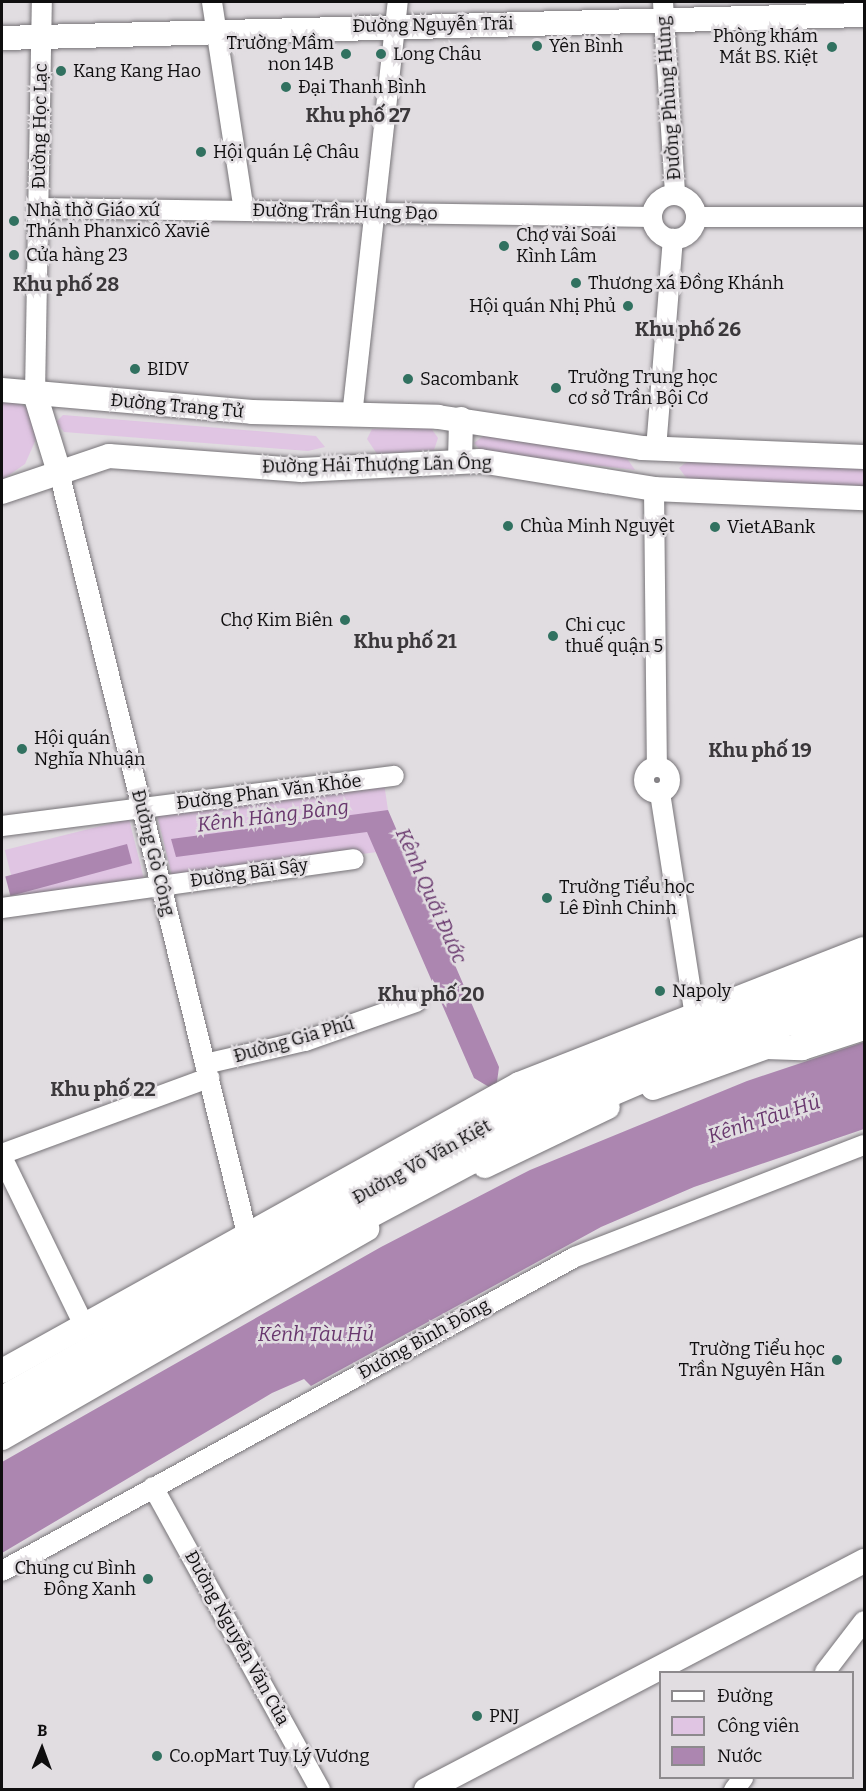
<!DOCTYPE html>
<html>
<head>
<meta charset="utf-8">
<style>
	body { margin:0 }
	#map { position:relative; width:866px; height:1791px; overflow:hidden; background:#e1dde1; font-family:Bitter,serif }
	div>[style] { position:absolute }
	.green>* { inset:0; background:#e0c5e3; transform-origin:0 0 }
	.water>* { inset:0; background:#ac86b0; transform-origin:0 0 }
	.roads { filter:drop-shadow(0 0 2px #777478) drop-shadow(0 0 2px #777478) }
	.minor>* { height:20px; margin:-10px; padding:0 10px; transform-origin:10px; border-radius:10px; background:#fff }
	.minor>.ring { margin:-10px; padding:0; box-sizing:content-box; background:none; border:20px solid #fff; border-radius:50% }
	.major>* { height:24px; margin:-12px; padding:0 12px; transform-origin:12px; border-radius:12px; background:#fff }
	.highway>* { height:27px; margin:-13.5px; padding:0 13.5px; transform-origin:13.5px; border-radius:13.5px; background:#fff }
	.dots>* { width:16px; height:16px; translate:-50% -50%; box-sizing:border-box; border:3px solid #e1dde1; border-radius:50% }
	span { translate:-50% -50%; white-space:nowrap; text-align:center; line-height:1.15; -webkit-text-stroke:5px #e1dde1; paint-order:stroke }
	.street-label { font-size:18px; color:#0f0e0f }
	.poi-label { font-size:18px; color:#0f0e0f }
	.right { translate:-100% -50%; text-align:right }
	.left { translate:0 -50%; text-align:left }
	.neighbourhood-label { font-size:20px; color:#3b383b; font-weight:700 }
	.water-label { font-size:20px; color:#68376d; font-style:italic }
	.frame { position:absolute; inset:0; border:3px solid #0f0e0f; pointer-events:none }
	.legend { position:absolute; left:659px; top:1671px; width:195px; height:108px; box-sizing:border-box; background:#e1dde1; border:2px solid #8d8a8d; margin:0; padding:8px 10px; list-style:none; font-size:18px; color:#0f0e0f }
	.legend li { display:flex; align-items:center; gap:12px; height:30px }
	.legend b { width:30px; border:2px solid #8d8a8d }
	.north { position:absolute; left:12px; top:1719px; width:60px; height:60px; -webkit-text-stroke:4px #e1dde1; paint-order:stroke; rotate:1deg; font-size:16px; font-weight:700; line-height:24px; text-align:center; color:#0f0e0f }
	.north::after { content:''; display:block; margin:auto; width:21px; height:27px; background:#0f0e0f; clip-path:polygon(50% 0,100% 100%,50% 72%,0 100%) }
</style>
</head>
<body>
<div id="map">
	<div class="green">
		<div style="clip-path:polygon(2px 397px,30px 408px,37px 437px,25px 464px,2px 480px)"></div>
		<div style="clip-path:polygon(63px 415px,316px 436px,325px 447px,308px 451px,64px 432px,56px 422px)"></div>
		<div style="clip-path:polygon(431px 428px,438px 438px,434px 450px,377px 454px,367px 439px,372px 429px)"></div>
		<div style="clip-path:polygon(486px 434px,626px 457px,635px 470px,482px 452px,474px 443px)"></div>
		<div style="clip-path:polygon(689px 460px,864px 467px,864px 486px,688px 480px,679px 468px)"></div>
		<div style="clip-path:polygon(384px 783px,388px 810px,367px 832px,377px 852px,173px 880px,157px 815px)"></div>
		<div style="left:129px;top:819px;width:67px;height:128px;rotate:76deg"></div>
	</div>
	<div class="water">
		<div style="clip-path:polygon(388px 810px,499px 1067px,497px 1082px,489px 1087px,474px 1078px,367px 832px,176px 857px,171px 839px)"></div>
		<div style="left:127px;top:844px;width:20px;height:126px;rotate:75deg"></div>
		<div style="clip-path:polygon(864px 1042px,864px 1129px,694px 1187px,601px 1227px,311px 1386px,304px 1379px,272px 1393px,2px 1553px,2px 1462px,381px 1247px,530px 1170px,747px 1081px)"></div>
	</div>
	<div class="roads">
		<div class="minor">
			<div style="left:212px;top:2px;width:211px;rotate:81.3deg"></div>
			<div style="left:663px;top:2px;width:193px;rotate:86.4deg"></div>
			<div class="ring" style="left:652px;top:195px;width:24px;height:24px"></div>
			<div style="left:38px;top:208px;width:614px;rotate:0.84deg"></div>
			<div style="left:697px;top:217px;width:167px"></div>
			<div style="left:35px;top:394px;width:392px;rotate:-89deg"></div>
			<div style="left:352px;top:416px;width:417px;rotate:-83.7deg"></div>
			<div style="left:656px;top:449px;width:211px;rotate:-85.4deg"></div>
			<div style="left:59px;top:472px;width:785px;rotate:76.14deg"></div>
			<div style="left:654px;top:489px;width:278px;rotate:89.4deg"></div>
			<div class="ring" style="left:644px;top:767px;width:6px;height:6px"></div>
			<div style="left:660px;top:793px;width:221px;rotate:81.1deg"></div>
			<div style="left:2px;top:826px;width:395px;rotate:-7.3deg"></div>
			<div style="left:2px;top:908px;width:355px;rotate:-7.9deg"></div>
			<div style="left:205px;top:1064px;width:103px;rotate:-13deg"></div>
			<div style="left:305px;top:1041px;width:118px;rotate:-19.4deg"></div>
			<div style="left:2px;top:1154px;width:221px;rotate:-20.2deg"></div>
			<div style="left:2px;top:1157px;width:187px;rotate:64deg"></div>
			<div style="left:153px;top:1487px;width:346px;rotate:61.1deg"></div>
			<div style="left:2px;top:1571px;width:653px;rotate:-28.72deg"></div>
			<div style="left:575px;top:1257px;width:310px;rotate:-21.2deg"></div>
			<div style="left:825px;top:1672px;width:64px;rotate:-52.6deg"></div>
			<div style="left:734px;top:1790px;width:15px;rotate:-53deg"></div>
		</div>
		<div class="major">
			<div style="left:2px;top:38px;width:862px;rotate:-1.53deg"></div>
			<div style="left:2px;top:390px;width:251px;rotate:5deg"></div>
			<div style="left:252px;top:412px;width:186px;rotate:1.5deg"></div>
			<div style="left:438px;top:417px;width:206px;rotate:8.6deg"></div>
			<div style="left:642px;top:448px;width:222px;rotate:2.3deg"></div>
			<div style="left:35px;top:394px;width:82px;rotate:72.9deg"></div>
			<div style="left:460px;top:461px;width:42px;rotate:-88.6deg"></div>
			<div style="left:2px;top:492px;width:113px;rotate:-18.6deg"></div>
			<div style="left:109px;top:456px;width:193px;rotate:4.2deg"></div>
			<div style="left:301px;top:470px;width:179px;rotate:-2.9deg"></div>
			<div style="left:480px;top:461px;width:176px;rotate:9.1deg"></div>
			<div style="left:654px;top:489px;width:210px;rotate:2.5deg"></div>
			<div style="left:802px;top:1033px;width:67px;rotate:-22deg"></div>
			<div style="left:653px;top:1088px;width:120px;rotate:-19.9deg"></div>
			<div style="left:766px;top:1047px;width:36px;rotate:2deg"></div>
			<div style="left:802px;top:1048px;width:65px;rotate:-17.9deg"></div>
			<div style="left:485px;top:1166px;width:136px;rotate:-25.6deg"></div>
			<div style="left:2px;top:1371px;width:591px;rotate:-29.04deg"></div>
			<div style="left:519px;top:1084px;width:370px;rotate:-21.4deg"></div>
			<div style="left:2px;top:1438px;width:421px;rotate:-29.8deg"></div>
			<div style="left:426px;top:1790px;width:494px;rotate:-27.6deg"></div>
		</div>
		<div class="highway">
			<div style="left:2px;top:1399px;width:603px;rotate:-29.29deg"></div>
			<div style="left:528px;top:1104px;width:150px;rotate:-24.3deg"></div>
			<div style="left:665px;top:1042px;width:212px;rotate:-19.9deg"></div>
			<div style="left:2px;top:1422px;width:354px;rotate:-29.8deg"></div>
			<div style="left:309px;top:1246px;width:271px;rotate:-28deg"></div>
			<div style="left:548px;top:1119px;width:185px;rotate:-23.2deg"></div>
			<div style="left:718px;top:1046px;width:155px;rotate:-19.3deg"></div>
		</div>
	</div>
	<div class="dots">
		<div style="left:537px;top:46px;background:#317160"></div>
		<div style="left:832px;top:47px;background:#317160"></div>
		<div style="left:346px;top:54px;background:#317160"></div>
		<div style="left:381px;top:54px;background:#317160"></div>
		<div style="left:61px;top:71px;background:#317160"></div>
		<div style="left:286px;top:87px;background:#317160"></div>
		<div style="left:201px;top:152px;background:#317160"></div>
		<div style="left:14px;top:221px;background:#317160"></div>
		<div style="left:504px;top:246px;background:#317160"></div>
		<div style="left:14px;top:255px;background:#317160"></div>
		<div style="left:576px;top:283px;background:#317160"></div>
		<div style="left:628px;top:306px;background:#317160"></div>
		<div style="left:135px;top:369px;background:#317160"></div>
		<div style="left:408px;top:379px;background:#317160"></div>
		<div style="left:556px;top:388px;background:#317160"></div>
		<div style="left:508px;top:526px;background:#317160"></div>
		<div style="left:715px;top:527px;background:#317160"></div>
		<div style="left:345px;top:620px;background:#317160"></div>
		<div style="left:553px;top:636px;background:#317160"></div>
		<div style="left:22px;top:749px;background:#317160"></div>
		<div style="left:547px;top:898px;background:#317160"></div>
		<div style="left:660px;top:991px;background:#317160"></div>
		<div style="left:837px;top:1360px;background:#317160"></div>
		<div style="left:148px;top:1579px;background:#317160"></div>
		<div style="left:477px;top:1716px;background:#317160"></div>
		<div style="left:157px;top:1756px;background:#317160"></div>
	</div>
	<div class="street-label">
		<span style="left:433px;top:25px;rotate:-1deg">Đường Nguyễn Trãi</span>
		<span style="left:669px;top:98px;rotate:-94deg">Đường Phùng Hưng</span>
		<span style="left:40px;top:126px;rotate:-89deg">Đường Học Lạc</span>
		<span style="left:345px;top:212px;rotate:1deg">Đường Trần Hưng Đạo</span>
		<span style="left:177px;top:406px;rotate:5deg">Đường Trang Tử</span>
		<span style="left:377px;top:465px;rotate:-1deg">Đường Hải Thượng Lãn Ông</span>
		<span style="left:269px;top:792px;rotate:-7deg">Đường Phan Văn Khỏe</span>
		<span style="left:153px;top:853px;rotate:76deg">Đường Gò Công</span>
		<span style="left:249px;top:873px;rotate:-8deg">Đường Bãi Sậy</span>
		<span style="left:294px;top:1040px;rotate:-16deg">Đường Gia Phú</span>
		<span style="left:422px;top:1162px;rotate:-29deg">Đường Võ Văn Kiệt</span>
		<span style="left:424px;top:1339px;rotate:-29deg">Đường Bình Đông</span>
		<span style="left:237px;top:1638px;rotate:61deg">Đường Nguyễn Văn Của</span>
	</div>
	<div class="poi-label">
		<span class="right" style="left:818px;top:47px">Phòng khám<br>Mắt BS. Kiệt</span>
		<span class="right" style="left:334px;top:54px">Trường Mầm<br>non 14B</span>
		<span class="left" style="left:549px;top:46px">Yên Bình</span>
		<span class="left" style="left:393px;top:54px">Long Châu</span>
		<span class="left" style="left:73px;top:71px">Kang Kang Hao</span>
		<span class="left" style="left:298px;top:87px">Đại Thanh Bình</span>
		<span class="left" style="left:213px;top:152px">Hội quán Lệ Châu</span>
		<span class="left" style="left:26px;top:221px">Nhà thờ Giáo xứ<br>Thánh Phanxicô Xaviê</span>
		<span class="left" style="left:516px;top:246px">Chợ vải Soái<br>Kình Lâm</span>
		<span class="left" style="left:26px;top:255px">Cửa hàng 23</span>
		<span class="left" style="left:588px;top:283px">Thương xá Đồng Khánh</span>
		<span class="right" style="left:616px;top:306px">Hội quán Nhị Phủ</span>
		<span class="left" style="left:147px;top:369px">BIDV</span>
		<span class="left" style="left:568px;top:388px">Trường Trung học<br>cơ sở Trần Bội Cơ</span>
		<span class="left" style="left:420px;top:379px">Sacombank</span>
		<span class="left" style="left:520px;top:526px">Chùa Minh Nguyệt</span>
		<span class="left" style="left:727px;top:527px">VietABank</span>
		<span class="right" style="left:333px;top:620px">Chợ Kim Biên</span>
		<span class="left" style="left:565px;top:636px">Chi cục<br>thuế quận 5</span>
		<span class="left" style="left:34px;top:749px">Hội quán<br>Nghĩa Nhuận</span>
		<span class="left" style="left:559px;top:898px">Trường Tiểu học<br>Lê Đình Chinh</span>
		<span class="left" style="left:672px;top:991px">Napoly</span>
		<span class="right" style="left:825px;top:1360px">Trường Tiểu học<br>Trần Nguyên Hãn</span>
		<span class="right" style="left:136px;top:1579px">Chung cư Bình<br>Đông Xanh</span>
		<span class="left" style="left:489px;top:1716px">PNJ</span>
		<span class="left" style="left:169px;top:1756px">Co.opMart Tuy Lý Vương</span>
	</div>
	<div class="neighbourhood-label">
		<span style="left:358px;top:115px">Khu phố 27</span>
		<span style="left:66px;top:284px">Khu phố 28</span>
		<span style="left:688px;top:329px">Khu phố 26</span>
		<span style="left:405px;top:641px">Khu phố 21</span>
		<span style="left:760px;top:750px">Khu phố 19</span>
		<span style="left:431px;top:994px">Khu phố 20</span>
		<span style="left:103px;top:1089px">Khu phố 22</span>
	</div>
	<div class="water-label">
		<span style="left:273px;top:816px;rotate:-7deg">Kênh Hàng Bàng</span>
		<span style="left:431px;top:896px;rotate:66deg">Kênh Quới Đước</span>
		<span style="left:764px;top:1119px;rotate:-18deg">Kênh Tàu Hủ</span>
		<span style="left:316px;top:1334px">Kênh Tàu Hủ</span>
	</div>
	<div class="frame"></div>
	<ul class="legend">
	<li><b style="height:8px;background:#fff"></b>Đường</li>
	<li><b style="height:16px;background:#e0c5e3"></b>Công viên</li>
	<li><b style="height:16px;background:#ac86b0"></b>Nước</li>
	</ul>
	<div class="north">B</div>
</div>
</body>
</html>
